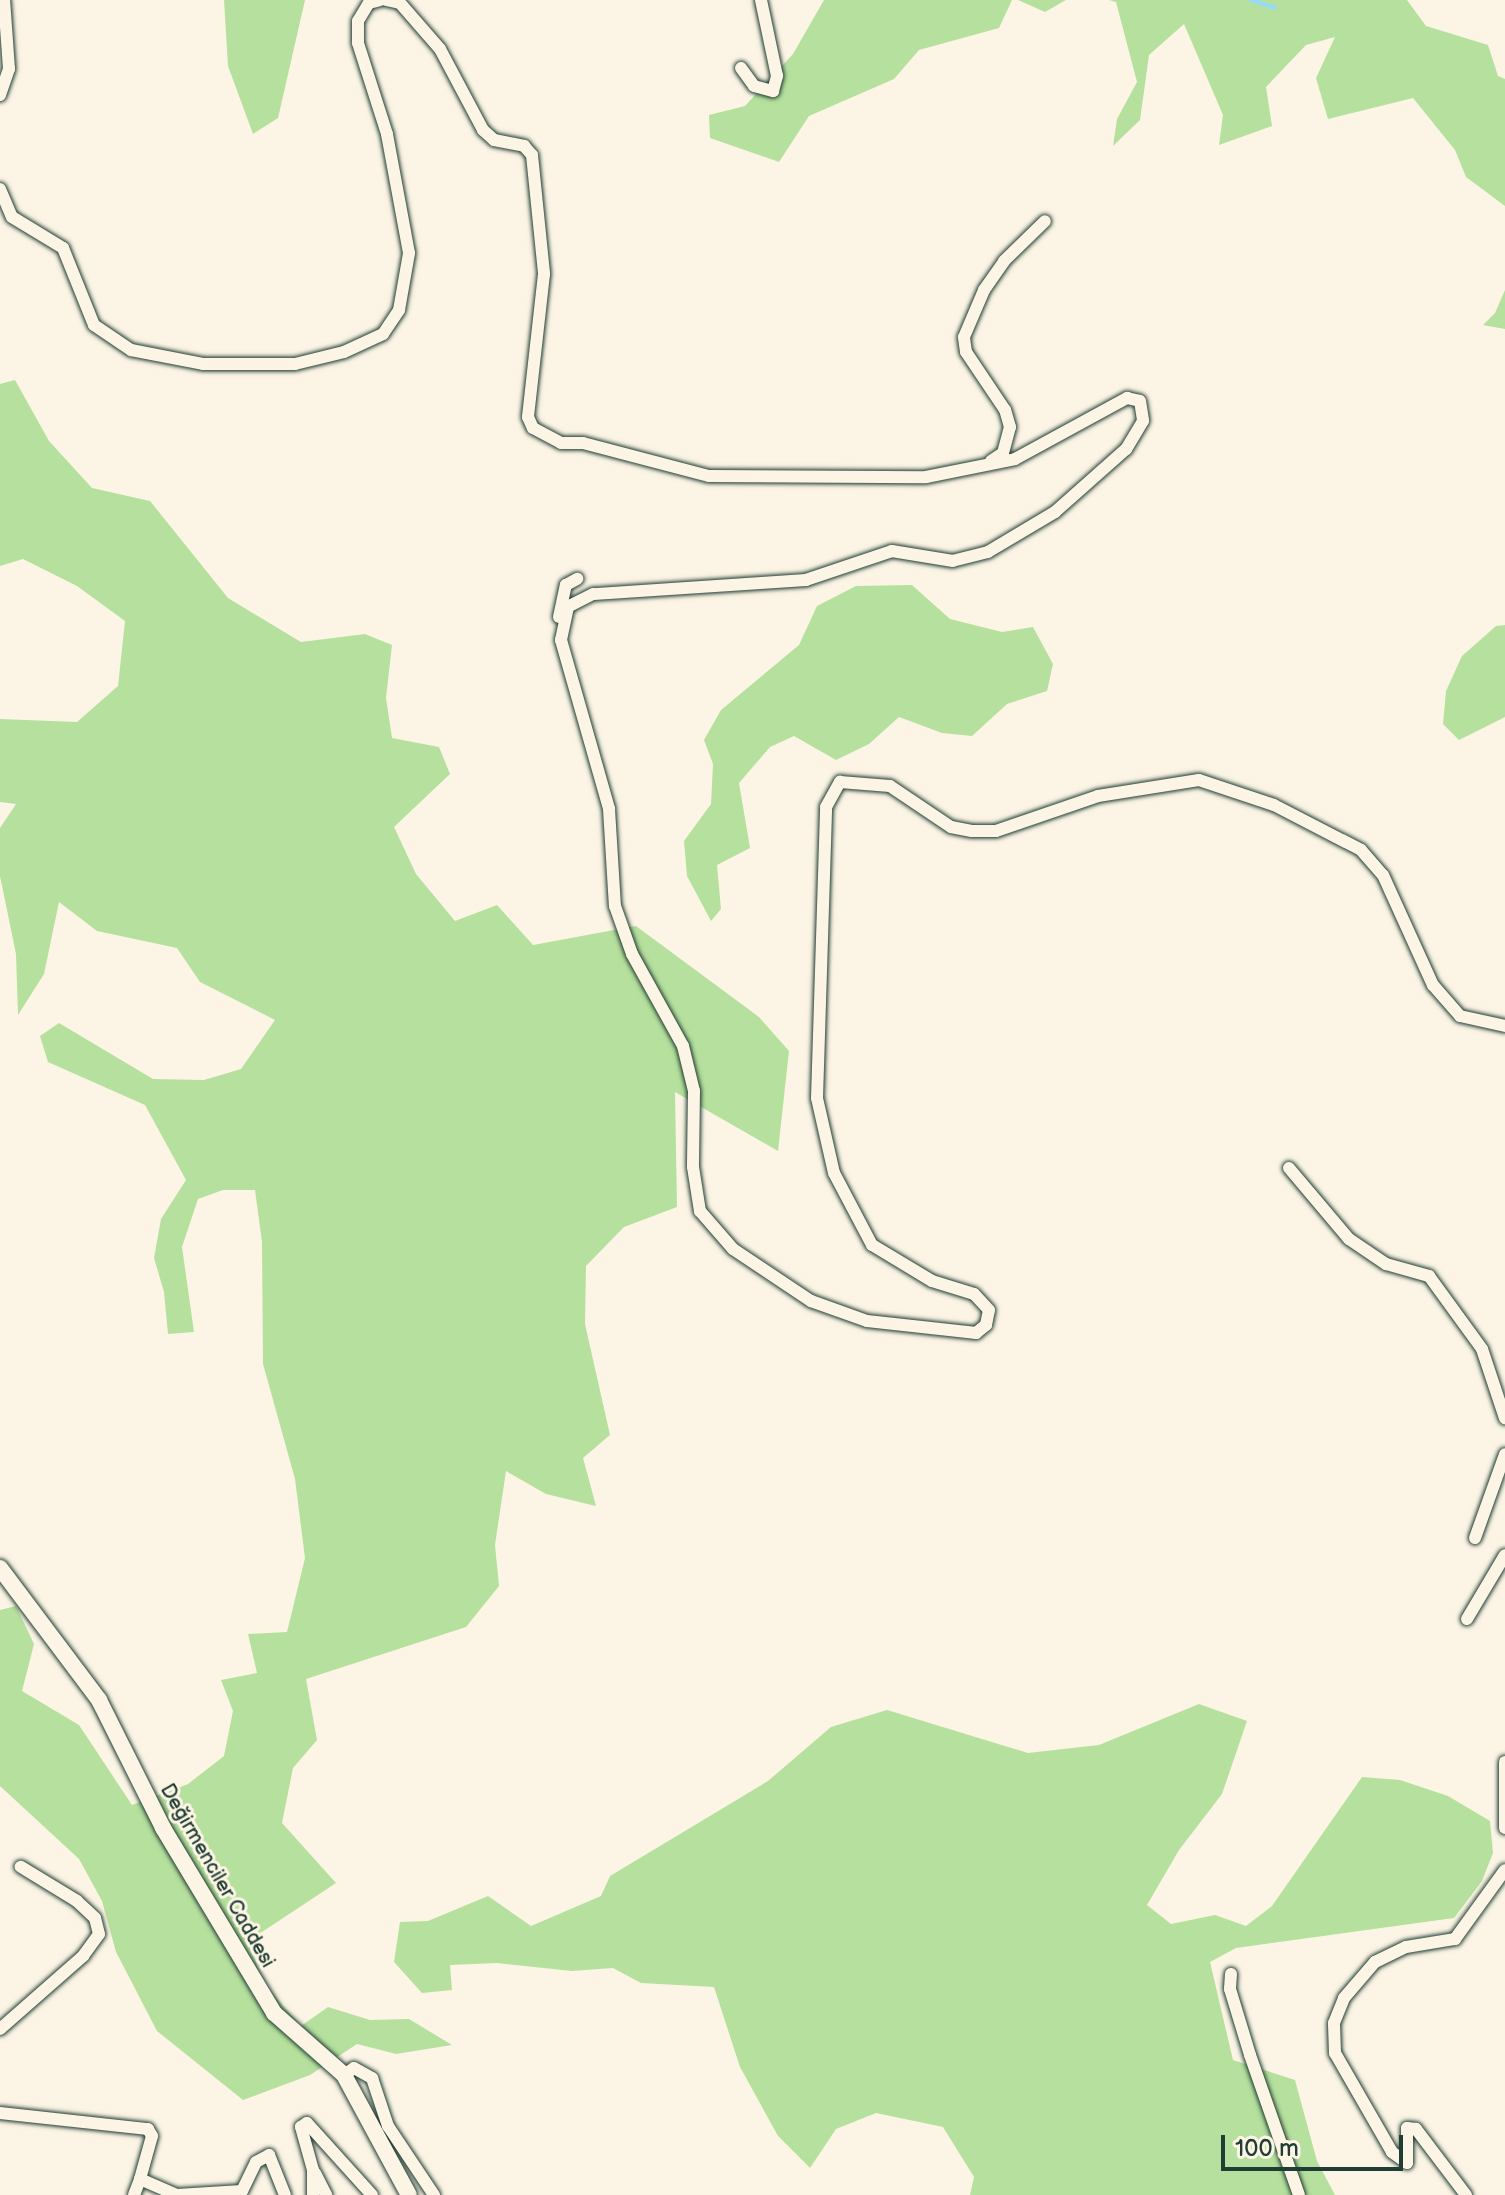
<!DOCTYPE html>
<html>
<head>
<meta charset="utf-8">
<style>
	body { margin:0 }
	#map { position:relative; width:1505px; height:2195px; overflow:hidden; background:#fcf5e5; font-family:"Balsamiq Sans",sans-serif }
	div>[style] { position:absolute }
	.green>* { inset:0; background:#b6e09d }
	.stream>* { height:4px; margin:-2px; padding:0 2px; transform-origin:2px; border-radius:2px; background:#96daf8 }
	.roads { filter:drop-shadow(0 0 2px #1f3d34) drop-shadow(0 0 2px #1f3d34) }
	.street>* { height:12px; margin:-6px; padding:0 6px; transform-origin:6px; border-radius:6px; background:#fcf5e5 }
	.secondary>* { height:16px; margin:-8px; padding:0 8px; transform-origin:8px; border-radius:8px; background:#fcf5e5 }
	span { translate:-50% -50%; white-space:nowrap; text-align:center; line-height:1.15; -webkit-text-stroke:6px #fcf5e5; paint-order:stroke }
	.street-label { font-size:20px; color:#1f3d34 }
	.scale { position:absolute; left:1221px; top:2135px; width:182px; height:36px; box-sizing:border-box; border:4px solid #1f3d34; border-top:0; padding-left:10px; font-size:24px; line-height:28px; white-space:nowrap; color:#1f3d34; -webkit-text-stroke:6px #fcf5e5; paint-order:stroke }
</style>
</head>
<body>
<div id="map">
	<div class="green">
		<div style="clip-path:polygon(224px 0,305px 0,278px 118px,253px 134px,228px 66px)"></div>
		<div style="clip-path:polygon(824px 0,1012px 0,999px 28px,919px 50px,894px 79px,809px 116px,779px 162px,710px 138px,709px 115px,745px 106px,793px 54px)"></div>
		<div style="clip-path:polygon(1018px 0,1066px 0,1045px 12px)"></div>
		<div style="clip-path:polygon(1109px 0,1407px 0,1426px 26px,1488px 45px,1498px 76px,1505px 79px,1505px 206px,1466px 177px,1455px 150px,1413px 98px,1328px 119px,1316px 78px,1335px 37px,1306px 45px,1266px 87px,1272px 126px,1219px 145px,1223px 115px,1184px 24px,1149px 55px,1140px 120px,1113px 146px,1117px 119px,1137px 82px,1116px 2px)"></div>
		<div style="clip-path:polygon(1505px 290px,1505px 329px,1483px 325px,1495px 313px)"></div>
		<div style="clip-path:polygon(15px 380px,49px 441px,92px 488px,150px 501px,228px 598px,301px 642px,365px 634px,392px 645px,386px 698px,392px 738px,439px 747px,450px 774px,394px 827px,416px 874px,455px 921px,497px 905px,533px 945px,636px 926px,759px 1017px,789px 1051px,778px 1151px,675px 1092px,677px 1207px,624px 1227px,586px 1266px,585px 1324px,610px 1435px,583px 1458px,596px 1506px,546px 1494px,506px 1471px,495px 1545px,499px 1586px,466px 1627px,306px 1679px,317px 1740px,293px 1768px,282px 1823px,336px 1883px,247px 1942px,267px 1987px,301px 2026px,328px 2007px,370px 2020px,409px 2019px,452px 2045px,396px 2054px,357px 2044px,310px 2075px,243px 2100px,157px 2031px,116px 1952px,102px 1901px,79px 1859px,0 1786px,0 1610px,16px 1606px,34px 1644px,22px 1691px,79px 1725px,132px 1805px,188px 1784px,224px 1756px,233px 1711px,221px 1680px,257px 1673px,248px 1634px,287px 1632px,305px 1558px,295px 1479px,263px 1364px,262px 1242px,255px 1190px,223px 1190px,198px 1199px,182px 1247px,194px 1332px,168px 1334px,164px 1292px,154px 1258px,161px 1219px,186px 1180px,145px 1105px,48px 1062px,40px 1036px,59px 1023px,153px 1079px,204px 1080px,241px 1069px,275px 1020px,200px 982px,177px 948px,97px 931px,59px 902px,44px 974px,18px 1015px,16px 954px,0 876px,0 828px,16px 804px,0 802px,0 719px,77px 722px,118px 686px,125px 621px,77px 586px,23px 559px,0 566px,0 384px)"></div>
		<div style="clip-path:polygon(912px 585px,950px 619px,1002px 632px,1033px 627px,1053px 664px,1047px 691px,1007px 704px,972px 736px,942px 733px,899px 717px,869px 744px,836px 760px,794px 736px,770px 747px,739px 783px,750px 848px,717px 865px,721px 909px,711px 921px,687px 876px,684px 841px,711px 804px,713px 764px,704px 740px,721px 710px,799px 645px,817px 606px,856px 586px)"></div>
		<div style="clip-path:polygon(1505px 625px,1505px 717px,1459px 740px,1443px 724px,1446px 691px,1462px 656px,1496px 626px)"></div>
		<div style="clip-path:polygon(1199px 1704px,1247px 1721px,1222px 1794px,1179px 1850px,1147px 1905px,1171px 1924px,1215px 1915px,1246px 1926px,1272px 1906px,1362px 1777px,1400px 1780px,1448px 1796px,1490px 1821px,1493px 1853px,1482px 1881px,1454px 1918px,1236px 1948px,1210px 1962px,1233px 2060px,1295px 2080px,1317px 2161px,1335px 2195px,970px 2195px,974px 2177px,943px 2127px,876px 2113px,836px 2129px,810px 2168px,778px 2136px,740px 2067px,714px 1987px,641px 1983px,613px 1968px,572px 1971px,497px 1963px,450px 1965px,452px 1990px,422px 1993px,394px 1962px,400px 1922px,428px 1921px,488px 1896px,531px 1926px,601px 1896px,610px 1876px,768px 1781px,831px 1727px,887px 1710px,1028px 1753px,1099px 1745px)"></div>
	</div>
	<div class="stream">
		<div style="left:1251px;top:0;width:25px;rotate:18deg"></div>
	</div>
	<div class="roads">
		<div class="street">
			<div style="left:386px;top:0;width:14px;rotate:12deg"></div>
			<div style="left:400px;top:3px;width:61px;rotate:49deg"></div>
			<div style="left:440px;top:49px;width:92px;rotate:62deg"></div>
			<div style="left:483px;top:130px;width:15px;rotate:42deg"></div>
			<div style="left:494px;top:140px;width:31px;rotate:11deg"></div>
			<div style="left:524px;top:146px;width:12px;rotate:48deg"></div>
			<div style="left:532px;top:155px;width:120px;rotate:84.2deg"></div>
			<div style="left:544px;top:274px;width:144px;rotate:96.4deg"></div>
			<div style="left:528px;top:417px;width:12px;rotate:66deg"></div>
			<div style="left:533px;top:428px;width:32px;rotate:28deg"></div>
			<div style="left:561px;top:443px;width:22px"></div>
			<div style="left:583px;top:443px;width:130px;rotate:14.7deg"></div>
			<div style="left:709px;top:476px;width:217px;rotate:0.3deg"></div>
			<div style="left:926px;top:477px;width:91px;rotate:-11.4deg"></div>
			<div style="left:1015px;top:459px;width:128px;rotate:-28.6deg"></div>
			<div style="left:1127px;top:398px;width:13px;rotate:13deg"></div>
			<div style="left:1140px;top:401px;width:20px;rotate:81deg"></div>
			<div style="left:1143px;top:421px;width:33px;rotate:121deg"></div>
			<div style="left:1126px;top:449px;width:95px;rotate:138.4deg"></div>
			<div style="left:1055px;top:512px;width:78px;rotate:149.2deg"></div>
			<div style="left:988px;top:552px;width:36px;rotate:166deg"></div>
			<div style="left:953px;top:561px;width:62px;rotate:-170.7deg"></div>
			<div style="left:892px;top:551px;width:91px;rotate:161.4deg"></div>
			<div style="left:806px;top:580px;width:213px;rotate:176.2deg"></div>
			<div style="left:593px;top:594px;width:28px;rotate:153deg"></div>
			<div style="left:568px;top:607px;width:34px;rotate:102deg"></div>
			<div style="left:561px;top:640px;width:176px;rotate:74.1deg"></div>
			<div style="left:609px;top:809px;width:97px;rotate:86.5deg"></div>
			<div style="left:615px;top:906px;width:51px;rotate:70.5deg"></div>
			<div style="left:632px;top:954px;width:105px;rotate:61deg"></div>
			<div style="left:683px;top:1046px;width:46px;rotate:76.3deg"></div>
			<div style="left:694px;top:1091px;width:76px;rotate:90.8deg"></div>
			<div style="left:693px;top:1167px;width:45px;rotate:81deg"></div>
			<div style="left:700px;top:1211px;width:50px;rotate:49deg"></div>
			<div style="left:733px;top:1249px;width:94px;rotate:33.7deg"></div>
			<div style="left:811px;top:1301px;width:59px;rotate:19.7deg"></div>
			<div style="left:867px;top:1321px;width:110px;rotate:6.3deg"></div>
			<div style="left:976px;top:1333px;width:13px;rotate:-39deg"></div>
			<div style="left:986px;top:1325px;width:15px;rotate:-79deg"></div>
			<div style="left:989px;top:1310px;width:22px;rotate:-133deg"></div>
			<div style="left:974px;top:1294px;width:44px;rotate:-162.8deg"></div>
			<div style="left:932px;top:1281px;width:70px;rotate:-149deg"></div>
			<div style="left:872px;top:1245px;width:81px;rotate:-117.8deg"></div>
			<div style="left:834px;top:1173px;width:77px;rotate:-102.8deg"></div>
			<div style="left:817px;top:1098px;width:291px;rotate:-88.2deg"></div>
			<div style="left:826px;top:807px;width:29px;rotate:-61deg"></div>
			<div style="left:840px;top:782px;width:50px;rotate:4.6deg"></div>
			<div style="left:890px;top:786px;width:73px;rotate:33.9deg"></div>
			<div style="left:951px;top:827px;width:21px;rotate:11deg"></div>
			<div style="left:972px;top:831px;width:24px"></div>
			<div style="left:996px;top:831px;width:108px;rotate:-18.9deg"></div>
			<div style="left:1098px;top:796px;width:102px;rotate:-9deg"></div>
			<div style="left:1199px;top:780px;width:79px;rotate:18.4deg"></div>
			<div style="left:1274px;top:805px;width:98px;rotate:27.3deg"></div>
			<div style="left:1361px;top:850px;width:33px;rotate:49deg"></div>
			<div style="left:1383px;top:875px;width:121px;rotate:65.6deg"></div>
			<div style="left:1433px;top:985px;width:41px;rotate:48.9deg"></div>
			<div style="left:1460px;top:1016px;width:46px;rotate:12.5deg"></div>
			<div style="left:741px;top:68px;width:22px;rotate:54deg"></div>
			<div style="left:754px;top:86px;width:20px;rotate:15deg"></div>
			<div style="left:773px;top:91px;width:16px;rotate:-75deg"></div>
			<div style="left:777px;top:76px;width:78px;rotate:-101.9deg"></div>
			<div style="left:0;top:95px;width:28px;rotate:-71deg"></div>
			<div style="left:9px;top:69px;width:69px;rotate:-94.1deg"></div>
			<div style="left:0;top:189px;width:30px;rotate:67deg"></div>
			<div style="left:12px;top:217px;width:60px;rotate:31.3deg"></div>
			<div style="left:63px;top:248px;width:83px;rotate:68.1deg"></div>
			<div style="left:94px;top:325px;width:45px;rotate:34deg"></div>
			<div style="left:131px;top:350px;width:73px;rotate:11deg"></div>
			<div style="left:203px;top:364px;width:92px"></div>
			<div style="left:295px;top:364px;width:50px;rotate:-13.8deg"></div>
			<div style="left:344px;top:352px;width:43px;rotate:-24.8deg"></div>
			<div style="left:383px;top:334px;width:29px;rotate:-56deg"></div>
			<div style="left:399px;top:310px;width:58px;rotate:-80deg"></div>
			<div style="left:409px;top:253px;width:121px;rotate:-100.5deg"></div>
			<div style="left:387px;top:134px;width:96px;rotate:-107.7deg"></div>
			<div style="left:358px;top:43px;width:22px;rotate:-90deg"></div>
			<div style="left:358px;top:21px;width:21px;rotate:-59deg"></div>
			<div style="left:369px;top:3px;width:11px;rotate:-15deg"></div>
			<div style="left:991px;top:461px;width:14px;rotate:-34deg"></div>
			<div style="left:1003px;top:453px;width:27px;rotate:-75deg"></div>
			<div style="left:1010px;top:427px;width:18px;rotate:-106deg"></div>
			<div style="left:1005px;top:410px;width:70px;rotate:-123.9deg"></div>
			<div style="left:966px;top:352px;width:15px;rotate:-98deg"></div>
			<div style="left:964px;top:337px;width:51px;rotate:-66.9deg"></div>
			<div style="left:984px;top:290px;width:35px;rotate:-55deg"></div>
			<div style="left:1004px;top:261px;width:57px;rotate:-44.3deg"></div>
			<div style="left:559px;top:617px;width:33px;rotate:-78deg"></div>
			<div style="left:566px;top:585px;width:13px;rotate:-29deg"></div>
			<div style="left:1289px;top:1168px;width:93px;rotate:49.8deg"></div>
			<div style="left:1349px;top:1239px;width:45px;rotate:34deg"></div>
			<div style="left:1386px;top:1264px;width:45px;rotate:15.6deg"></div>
			<div style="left:1429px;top:1276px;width:90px;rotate:54deg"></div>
			<div style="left:1482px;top:1349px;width:73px;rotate:71.6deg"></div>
			<div style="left:1475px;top:1538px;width:89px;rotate:-70.3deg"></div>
			<div style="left:1467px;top:1619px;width:74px;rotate:-59.3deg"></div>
			<div style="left:1505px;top:1762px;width:66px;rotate:90deg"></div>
			<div style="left:1231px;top:1974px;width:15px;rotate:94deg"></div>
			<div style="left:1230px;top:1989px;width:69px;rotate:73.1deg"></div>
			<div style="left:1250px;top:2055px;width:148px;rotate:70.7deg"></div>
			<div style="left:0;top:2029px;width:111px;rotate:-41.3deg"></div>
			<div style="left:83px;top:1956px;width:27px;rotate:-54deg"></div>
			<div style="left:99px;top:1934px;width:16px;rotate:-104deg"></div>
			<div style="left:95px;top:1918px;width:25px;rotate:-137deg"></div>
			<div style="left:77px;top:1901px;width:66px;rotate:-148.7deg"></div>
			<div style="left:344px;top:2075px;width:12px;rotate:-35deg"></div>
			<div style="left:354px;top:2068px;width:21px;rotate:29deg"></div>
			<div style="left:372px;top:2078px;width:51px;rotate:71.6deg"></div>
			<div style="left:388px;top:2126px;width:83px;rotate:56.3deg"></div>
			<div style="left:0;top:2113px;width:149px;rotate:6.2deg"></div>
			<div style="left:148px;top:2129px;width:8px;rotate:60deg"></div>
			<div style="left:152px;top:2136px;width:45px;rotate:105.6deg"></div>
			<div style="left:140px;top:2179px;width:40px;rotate:23.4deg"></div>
			<div style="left:177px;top:2195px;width:65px;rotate:-3.5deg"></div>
			<div style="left:242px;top:2191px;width:32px;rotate:-64deg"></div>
			<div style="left:256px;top:2162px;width:15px;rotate:-28deg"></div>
			<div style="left:269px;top:2155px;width:43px;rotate:68.2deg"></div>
			<div style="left:315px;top:2173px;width:25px;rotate:63deg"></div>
			<div style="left:134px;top:2195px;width:17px;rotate:-69deg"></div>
			<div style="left:313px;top:2195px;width:25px;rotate:-90deg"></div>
			<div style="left:313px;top:2170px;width:45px;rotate:-105.6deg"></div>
			<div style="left:301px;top:2127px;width:7px;rotate:-34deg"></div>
			<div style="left:307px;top:2123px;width:97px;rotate:47.9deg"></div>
			<div style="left:1466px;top:2195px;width:83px;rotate:-127.1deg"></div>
			<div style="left:1416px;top:2129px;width:9px;rotate:-174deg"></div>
			<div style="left:1407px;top:2128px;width:35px;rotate:90deg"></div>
			<div style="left:1407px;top:2163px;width:19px;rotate:-144deg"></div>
			<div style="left:1392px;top:2152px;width:114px;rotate:-119.9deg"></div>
			<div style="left:1335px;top:2053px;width:30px;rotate:-92deg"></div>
			<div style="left:1334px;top:2023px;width:27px;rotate:-68deg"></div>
			<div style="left:1344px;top:1998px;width:48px;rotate:-49.3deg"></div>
			<div style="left:1375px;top:1962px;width:34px;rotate:-26deg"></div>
			<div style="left:1406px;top:1947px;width:50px;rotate:-9.3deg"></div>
			<div style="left:1455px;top:1939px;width:85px;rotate:-54.1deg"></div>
		</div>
		<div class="secondary">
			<div style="left:0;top:1568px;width:165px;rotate:53.1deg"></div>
			<div style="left:99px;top:1700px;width:143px;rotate:63.4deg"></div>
			<div style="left:163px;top:1828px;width:216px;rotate:59deg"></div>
			<div style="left:274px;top:2013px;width:94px;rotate:41.5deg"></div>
			<div style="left:344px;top:2075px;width:136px;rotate:61.6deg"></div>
		</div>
	</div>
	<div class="street-label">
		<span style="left:217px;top:1876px;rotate:60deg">Değirmenciler Caddesi</span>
	</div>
	<div class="scale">100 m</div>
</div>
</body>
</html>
